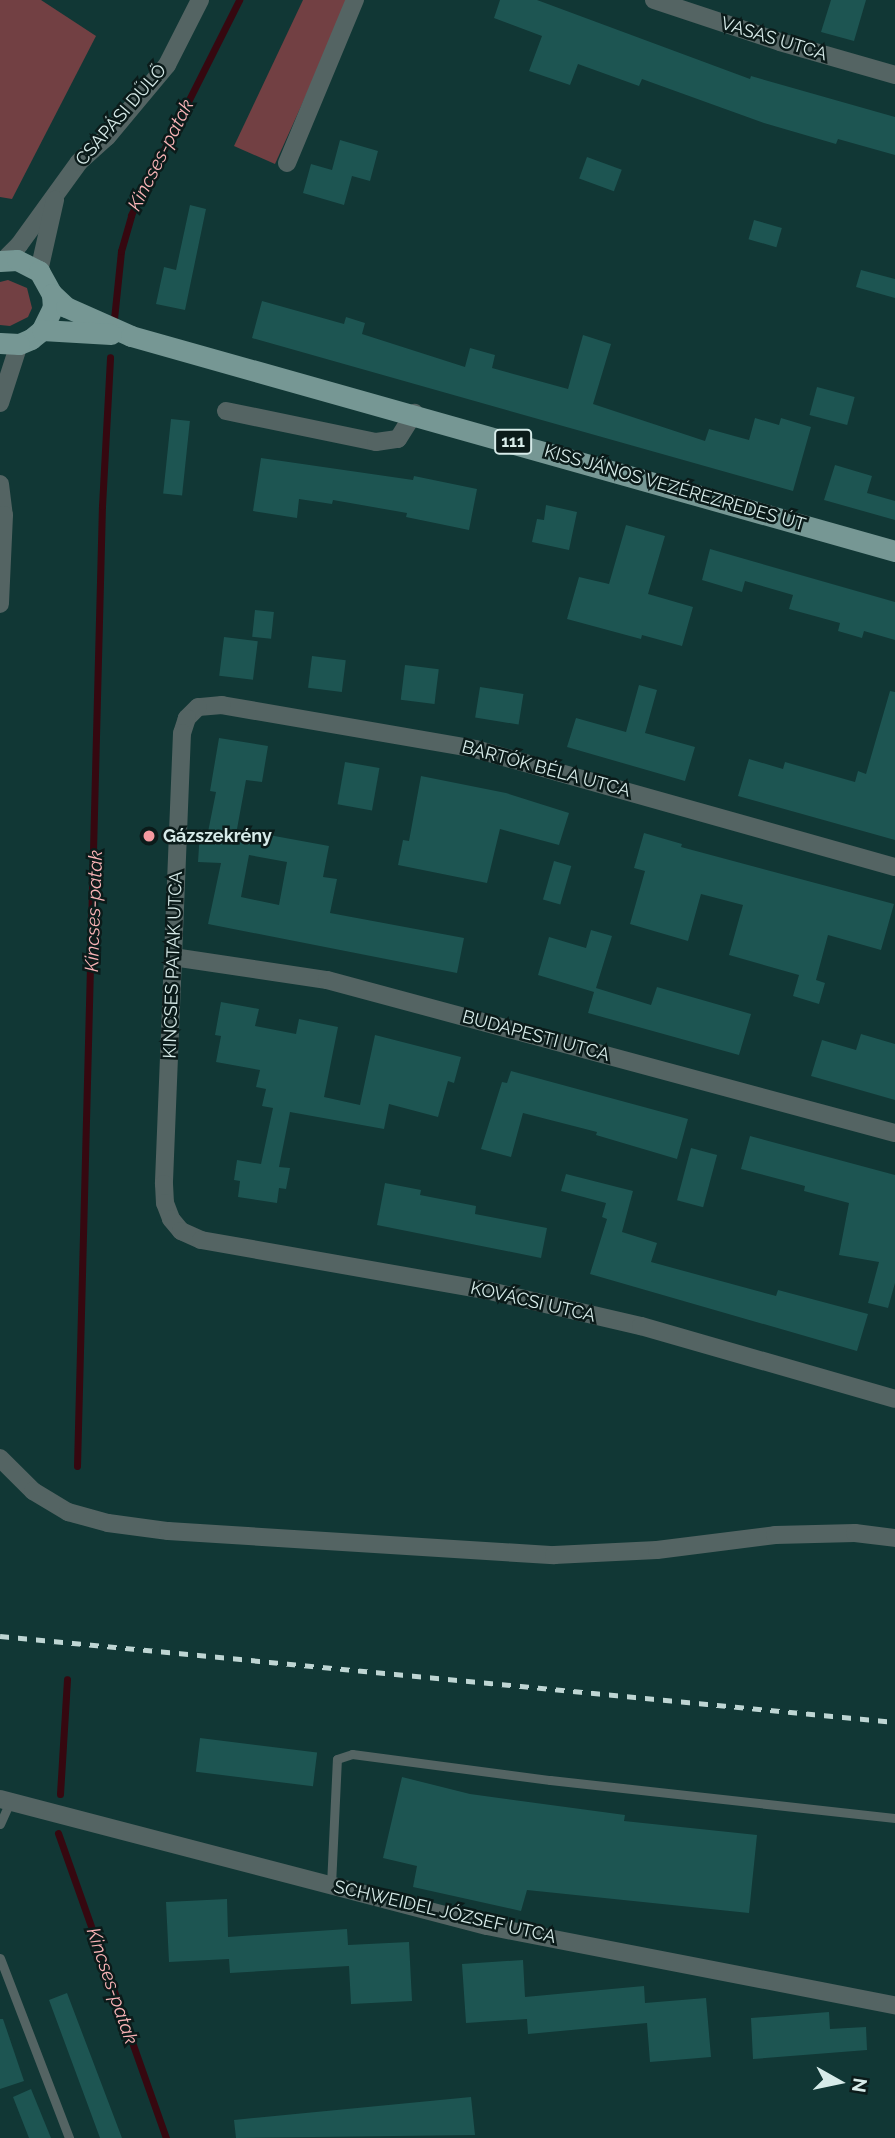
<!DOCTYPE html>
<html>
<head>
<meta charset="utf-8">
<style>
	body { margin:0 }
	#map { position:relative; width:895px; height:2138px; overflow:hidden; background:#113735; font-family:Raleway,sans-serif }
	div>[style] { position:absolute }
	.green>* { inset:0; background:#724043 }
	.stream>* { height:7px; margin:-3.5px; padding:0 3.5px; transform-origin:3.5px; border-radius:3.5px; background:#360810 }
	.building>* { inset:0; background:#1d5552; transform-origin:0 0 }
	.lane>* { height:9px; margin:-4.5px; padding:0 4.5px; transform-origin:4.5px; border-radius:4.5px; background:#546463 }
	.street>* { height:18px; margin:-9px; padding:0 9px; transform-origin:9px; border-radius:9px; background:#546463 }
	.primary>* { height:21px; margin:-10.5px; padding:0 10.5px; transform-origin:10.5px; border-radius:10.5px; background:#769794 }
	.rail>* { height:5px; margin-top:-2.5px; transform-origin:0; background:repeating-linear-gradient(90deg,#bed5d3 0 9px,transparent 0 18px) }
	.dots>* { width:19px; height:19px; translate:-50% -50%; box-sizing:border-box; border:4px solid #0b1b1a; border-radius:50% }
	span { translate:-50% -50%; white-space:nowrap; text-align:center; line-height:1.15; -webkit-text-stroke:5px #0b1b1a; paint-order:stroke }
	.shield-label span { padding:2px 5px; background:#0b1b1a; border:2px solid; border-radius:5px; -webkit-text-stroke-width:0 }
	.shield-label { font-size:16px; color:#d7ebe9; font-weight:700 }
	.street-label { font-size:18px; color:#d7ebe9 }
	.poi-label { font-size:18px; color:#d7ebe9; font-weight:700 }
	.left { translate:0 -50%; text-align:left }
	.water-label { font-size:19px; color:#fab4b7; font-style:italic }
	.north { position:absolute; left:804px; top:2047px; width:70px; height:70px; -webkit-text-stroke:5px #0b1b1a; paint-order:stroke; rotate:99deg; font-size:19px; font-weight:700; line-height:28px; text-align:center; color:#d7ebe9 }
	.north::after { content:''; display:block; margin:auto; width:24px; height:32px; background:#d7ebe9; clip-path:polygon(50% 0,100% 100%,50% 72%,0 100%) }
</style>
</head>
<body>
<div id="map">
	<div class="green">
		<div style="clip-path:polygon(0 0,41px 0,96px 36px,12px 199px,0 197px)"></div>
		<div style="clip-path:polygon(303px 0,349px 0,275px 164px,234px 146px)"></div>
		<div style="clip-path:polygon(8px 280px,27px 288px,32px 308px,28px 317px,10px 326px,0 325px,0 282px)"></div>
	</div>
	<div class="stream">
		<div style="left:114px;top:319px;width:68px;rotate:-84.1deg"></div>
		<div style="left:121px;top:251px;width:37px;rotate:-74deg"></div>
		<div style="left:131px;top:215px;width:241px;rotate:-63.3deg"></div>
		<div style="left:77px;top:1466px;width:960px;rotate:-88.51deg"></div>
		<div style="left:102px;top:506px;width:149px;rotate:-86.9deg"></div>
		<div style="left:60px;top:1794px;width:115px;rotate:-86.5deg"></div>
		<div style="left:58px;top:1833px;width:324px;rotate:70.5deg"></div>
	</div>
	<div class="building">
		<div style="clip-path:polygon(500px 0,537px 0,750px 79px,751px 76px,895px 117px,895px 155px,838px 139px,836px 144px,764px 123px,642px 79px,639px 86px,578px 64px,570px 85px,529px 71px,542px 36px,494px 18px)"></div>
		<div style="clip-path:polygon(831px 0,866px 0,854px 41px,821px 32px)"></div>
		<div style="clip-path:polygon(340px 140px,378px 151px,370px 181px,352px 176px,344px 205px,303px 193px,311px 164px,332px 170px)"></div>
		<div style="left:587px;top:157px;width:37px;height:23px;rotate:20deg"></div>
		<div style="clip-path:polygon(190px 205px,206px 209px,185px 310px,156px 304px,164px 267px,176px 270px)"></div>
		<div style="left:754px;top:220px;width:29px;height:20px;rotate:16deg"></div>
		<div style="clip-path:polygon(861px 270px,895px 279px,895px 298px,856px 287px)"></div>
		<div style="clip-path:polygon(262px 301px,344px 324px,346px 317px,365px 323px,362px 334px,465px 367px,470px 348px,495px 355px,492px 368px,568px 389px,583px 335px,611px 344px,593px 404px,705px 441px,709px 429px,749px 440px,755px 418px,779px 425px,781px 418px,811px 427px,793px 491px,252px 338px)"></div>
		<div style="left:817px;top:387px;width:39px;height:29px;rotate:15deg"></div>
		<div style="left:171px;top:419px;width:19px;height:75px;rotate:6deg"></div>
		<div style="clip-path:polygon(261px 458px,413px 480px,414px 476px,477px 489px,469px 530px,406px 517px,407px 513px,333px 500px,332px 504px,299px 499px,297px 518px,253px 511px)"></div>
		<div style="clip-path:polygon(835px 465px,872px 476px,867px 493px,895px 501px,895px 520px,824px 500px)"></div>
		<div style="clip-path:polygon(546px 505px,577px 512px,569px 550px,532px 542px,537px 519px,544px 520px)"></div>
		<div style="clip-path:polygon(626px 525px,665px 536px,648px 594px,693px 607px,682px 646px,642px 635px,641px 639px,567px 619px,579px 577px,609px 584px)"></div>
		<div style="clip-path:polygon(710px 549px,895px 602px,895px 640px,864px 631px,862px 638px,838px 631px,840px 623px,789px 609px,793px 595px,745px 581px,742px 592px,702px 580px)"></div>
		<div style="left:255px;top:610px;width:19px;height:27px;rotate:6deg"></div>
		<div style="left:224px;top:637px;width:34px;height:39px;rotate:7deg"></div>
		<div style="left:312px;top:656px;width:34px;height:32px;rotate:7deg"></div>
		<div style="left:405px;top:665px;width:34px;height:35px;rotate:7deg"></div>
		<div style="clip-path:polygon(639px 685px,657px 690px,645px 733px,695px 747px,685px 781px,567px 747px,576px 718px,626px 732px)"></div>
		<div style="left:480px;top:687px;width:44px;height:31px;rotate:9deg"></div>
		<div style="clip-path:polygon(890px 691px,895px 692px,895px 840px,738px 796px,749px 759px,783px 769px,785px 762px,855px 782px,858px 771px,866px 774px)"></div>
		<div style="clip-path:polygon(evenodd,219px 738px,268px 746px,262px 782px,246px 780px,237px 829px,329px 846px,323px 877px,337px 879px,330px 913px,464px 938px,457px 973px,208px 924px,221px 863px,198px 862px,200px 831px,208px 832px,216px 792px,210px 791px,219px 738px,249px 855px,287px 862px,279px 905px,241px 897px,249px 855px)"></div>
		<div style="left:345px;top:762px;width:35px;height:43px;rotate:10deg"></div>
		<div style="clip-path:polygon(421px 776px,506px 793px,569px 813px,559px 845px,500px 829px,487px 883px,398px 865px,403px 840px,409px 841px)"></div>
		<div style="clip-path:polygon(644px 833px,682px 844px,681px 847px,894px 904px,881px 950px,828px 935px,816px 980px,825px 983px,819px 1004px,793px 996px,799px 975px,729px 955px,743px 905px,701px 894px,688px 941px,630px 924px,645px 871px,634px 868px)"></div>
		<div style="left:554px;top:861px;width:18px;height:40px;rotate:16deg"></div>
		<div style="clip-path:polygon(591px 930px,612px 936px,596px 988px,651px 1005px,657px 987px,751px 1014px,739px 1055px,588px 1013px,594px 992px,538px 975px,549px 937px,586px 948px)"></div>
		<div style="clip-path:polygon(221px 1002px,259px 1009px,255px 1026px,296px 1034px,299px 1019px,338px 1027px,324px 1097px,360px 1105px,375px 1035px,461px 1057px,454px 1083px,448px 1081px,438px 1117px,389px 1104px,384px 1129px,290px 1112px,279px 1167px,290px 1168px,286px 1189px,279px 1188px,277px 1203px,238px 1197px,240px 1181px,234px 1180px,237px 1160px,261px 1164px,273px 1108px,262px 1106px,266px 1089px,256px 1087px,260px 1070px,216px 1062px,221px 1036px,215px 1035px)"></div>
		<div style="clip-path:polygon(861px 1034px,895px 1044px,895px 1100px,811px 1076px,822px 1040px,856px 1050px)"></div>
		<div style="clip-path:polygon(511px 1071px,688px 1119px,677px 1159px,596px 1135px,597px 1132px,523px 1113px,511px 1157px,481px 1149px,502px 1082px,507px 1083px)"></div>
		<div style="clip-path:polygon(750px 1136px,895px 1175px,895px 1283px,888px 1308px,868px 1303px,879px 1262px,839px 1255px,849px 1203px,804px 1191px,805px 1186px,741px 1169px)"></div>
		<div style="left:691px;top:1148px;width:27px;height:54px;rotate:15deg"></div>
		<div style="clip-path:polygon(566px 1174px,633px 1191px,622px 1232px,657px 1243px,651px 1262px,776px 1296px,778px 1290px,868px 1314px,857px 1351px,590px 1274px,607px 1219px,602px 1217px,606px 1203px,561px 1191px)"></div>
		<div style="clip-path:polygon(385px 1183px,421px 1190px,420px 1195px,476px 1206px,475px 1214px,547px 1228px,541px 1258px,377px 1225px)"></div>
		<div style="left:200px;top:1738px;width:118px;height:34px;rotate:7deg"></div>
		<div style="clip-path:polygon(402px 1777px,470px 1794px,625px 1815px,624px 1821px,757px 1835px,749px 1913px,527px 1890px,521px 1911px,413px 1887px,417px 1866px,383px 1858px)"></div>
		<div style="clip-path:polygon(227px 1899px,228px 1937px,347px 1929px,348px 1945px,409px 1942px,412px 2001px,351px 2004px,349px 1966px,230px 1973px,229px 1959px,169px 1962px,166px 1902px)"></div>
		<div style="clip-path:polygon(523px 1960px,525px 1997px,644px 1986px,645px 2003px,706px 1998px,711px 2057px,650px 2062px,647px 2023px,528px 2034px,527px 2019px,466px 2023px,462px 1964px)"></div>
		<div style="clip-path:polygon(67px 1993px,122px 2138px,100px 2138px,86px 2100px,49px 2000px)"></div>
		<div style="clip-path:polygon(829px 2012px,830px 2029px,866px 2027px,867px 2050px,753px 2059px,751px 2018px)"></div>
		<div style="clip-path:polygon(0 2019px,3px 2019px,24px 2081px,0 2089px)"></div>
		<div style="clip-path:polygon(31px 2089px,51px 2138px,29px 2138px,13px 2097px)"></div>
		<div style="clip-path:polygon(471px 2097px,475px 2135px,236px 2138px,234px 2120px)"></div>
	</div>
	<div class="lane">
		<div style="left:0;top:1824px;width:24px;rotate:-66deg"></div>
		<div style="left:331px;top:1885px;width:126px;rotate:-87.3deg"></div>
		<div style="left:337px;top:1759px;width:16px;rotate:-18deg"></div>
		<div style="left:352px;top:1754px;width:200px;rotate:7.5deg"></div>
		<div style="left:550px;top:1780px;width:347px;rotate:6.3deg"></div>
		<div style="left:0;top:1958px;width:193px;rotate:69deg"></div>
	</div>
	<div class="street">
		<div style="left:654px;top:0;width:133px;rotate:18.4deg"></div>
		<div style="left:780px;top:42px;width:120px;rotate:16deg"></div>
		<div style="left:287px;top:163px;width:177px;rotate:-67.4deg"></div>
		<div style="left:4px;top:260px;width:21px;rotate:-45deg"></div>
		<div style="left:19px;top:245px;width:102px;rotate:-54.1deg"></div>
		<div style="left:79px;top:162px;width:38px;rotate:-42deg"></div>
		<div style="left:107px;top:137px;width:94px;rotate:-50.2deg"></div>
		<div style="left:167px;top:65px;width:73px;rotate:-63.1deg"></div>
		<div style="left:39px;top:271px;width:73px;rotate:-77.3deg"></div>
		<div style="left:0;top:403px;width:62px;rotate:-72.1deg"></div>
		<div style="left:226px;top:411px;width:153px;rotate:11.7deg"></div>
		<div style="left:376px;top:442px;width:22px;rotate:-8deg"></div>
		<div style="left:398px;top:439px;width:31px;rotate:-58deg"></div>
		<div style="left:0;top:484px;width:31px;rotate:83deg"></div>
		<div style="left:4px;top:515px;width:89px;rotate:92.6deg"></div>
		<div style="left:895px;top:867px;width:435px;rotate:-164.3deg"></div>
		<div style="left:476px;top:749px;width:258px;rotate:-170.2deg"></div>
		<div style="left:222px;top:705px;width:24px;rotate:175deg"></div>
		<div style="left:198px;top:707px;width:16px;rotate:135deg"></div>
		<div style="left:187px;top:718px;width:16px;rotate:108deg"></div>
		<div style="left:182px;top:733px;width:451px;rotate:92.3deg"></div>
		<div style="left:164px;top:1184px;width:19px;rotate:87deg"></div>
		<div style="left:165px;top:1203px;width:17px;rotate:69deg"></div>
		<div style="left:171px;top:1219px;width:16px;rotate:50deg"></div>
		<div style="left:181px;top:1231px;width:22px;rotate:24deg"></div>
		<div style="left:201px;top:1240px;width:293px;rotate:10deg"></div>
		<div style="left:490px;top:1291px;width:155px;rotate:13.1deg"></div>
		<div style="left:641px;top:1326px;width:264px;rotate:16deg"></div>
		<div style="left:173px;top:957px;width:156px;rotate:8.5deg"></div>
		<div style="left:327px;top:980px;width:588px;rotate:15.08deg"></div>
		<div style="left:0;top:1458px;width:47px;rotate:45deg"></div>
		<div style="left:33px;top:1491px;width:41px;rotate:31deg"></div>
		<div style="left:68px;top:1512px;width:41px;rotate:15.4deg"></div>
		<div style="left:108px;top:1523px;width:61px;rotate:7.6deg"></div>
		<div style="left:168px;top:1531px;width:387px;rotate:3.6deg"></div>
		<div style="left:554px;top:1555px;width:103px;rotate:-2.8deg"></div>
		<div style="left:657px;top:1550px;width:119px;rotate:-7.2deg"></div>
		<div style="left:775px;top:1535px;width:80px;rotate:-1.4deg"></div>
		<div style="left:855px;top:1533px;width:40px;rotate:7.1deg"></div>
		<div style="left:0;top:1799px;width:503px;rotate:14.62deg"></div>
		<div style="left:487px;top:1926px;width:416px;rotate:11deg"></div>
	</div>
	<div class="primary">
		<div style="left:0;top:261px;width:17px;rotate:-3deg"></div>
		<div style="left:17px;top:260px;width:25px;rotate:27deg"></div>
		<div style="left:39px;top:271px;width:26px;rotate:61deg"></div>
		<div style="left:52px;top:294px;width:13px;rotate:86deg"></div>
		<div style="left:53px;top:307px;width:25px;rotate:116deg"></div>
		<div style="left:42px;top:330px;width:14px;rotate:141deg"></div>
		<div style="left:31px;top:339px;width:13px;rotate:157deg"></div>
		<div style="left:19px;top:344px;width:19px;rotate:-177deg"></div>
		<div style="left:52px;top:294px;width:19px;rotate:43deg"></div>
		<div style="left:66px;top:307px;width:71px;rotate:24deg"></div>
		<div style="left:131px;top:336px;width:794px;rotate:15.72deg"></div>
		<div style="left:42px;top:330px;width:69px;rotate:3.3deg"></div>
	</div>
	<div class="rail">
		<div style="left:0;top:1636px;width:899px;rotate:5.49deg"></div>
	</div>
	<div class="dots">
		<div style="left:149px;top:836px;background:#f49aa0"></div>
	</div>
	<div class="shield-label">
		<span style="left:513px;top:442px">111</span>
	</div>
	<div class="street-label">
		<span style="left:774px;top:39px;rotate:17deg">VASAS UTCA</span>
		<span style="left:121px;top:115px;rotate:-49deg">CSAPÁSI DŰLŐ</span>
		<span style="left:675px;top:488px;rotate:16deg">KISS JÁNOS VEZÉREZREDES ÚT</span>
		<span style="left:546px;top:769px;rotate:15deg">BARTÓK BÉLA UTCA</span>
		<span style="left:173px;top:965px;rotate:-88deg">KINCSES PATAK UTCA</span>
		<span style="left:536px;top:1036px;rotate:15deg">BUDAPESTI UTCA</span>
		<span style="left:533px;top:1302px;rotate:13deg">KOVÁCSI UTCA</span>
		<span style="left:445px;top:1912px;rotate:13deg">SCHWEIDEL JÓZSEF UTCA</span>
	</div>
	<div class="poi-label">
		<span class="left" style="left:163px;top:836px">Gázszekrény</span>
	</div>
	<div class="water-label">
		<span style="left:161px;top:155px;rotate:-63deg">Kincses-patak</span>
		<span style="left:94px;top:911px;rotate:-88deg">Kincses-patak</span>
		<span style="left:112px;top:1986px;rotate:71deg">Kincses-patak</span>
	</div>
	<div class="north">N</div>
</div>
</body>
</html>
